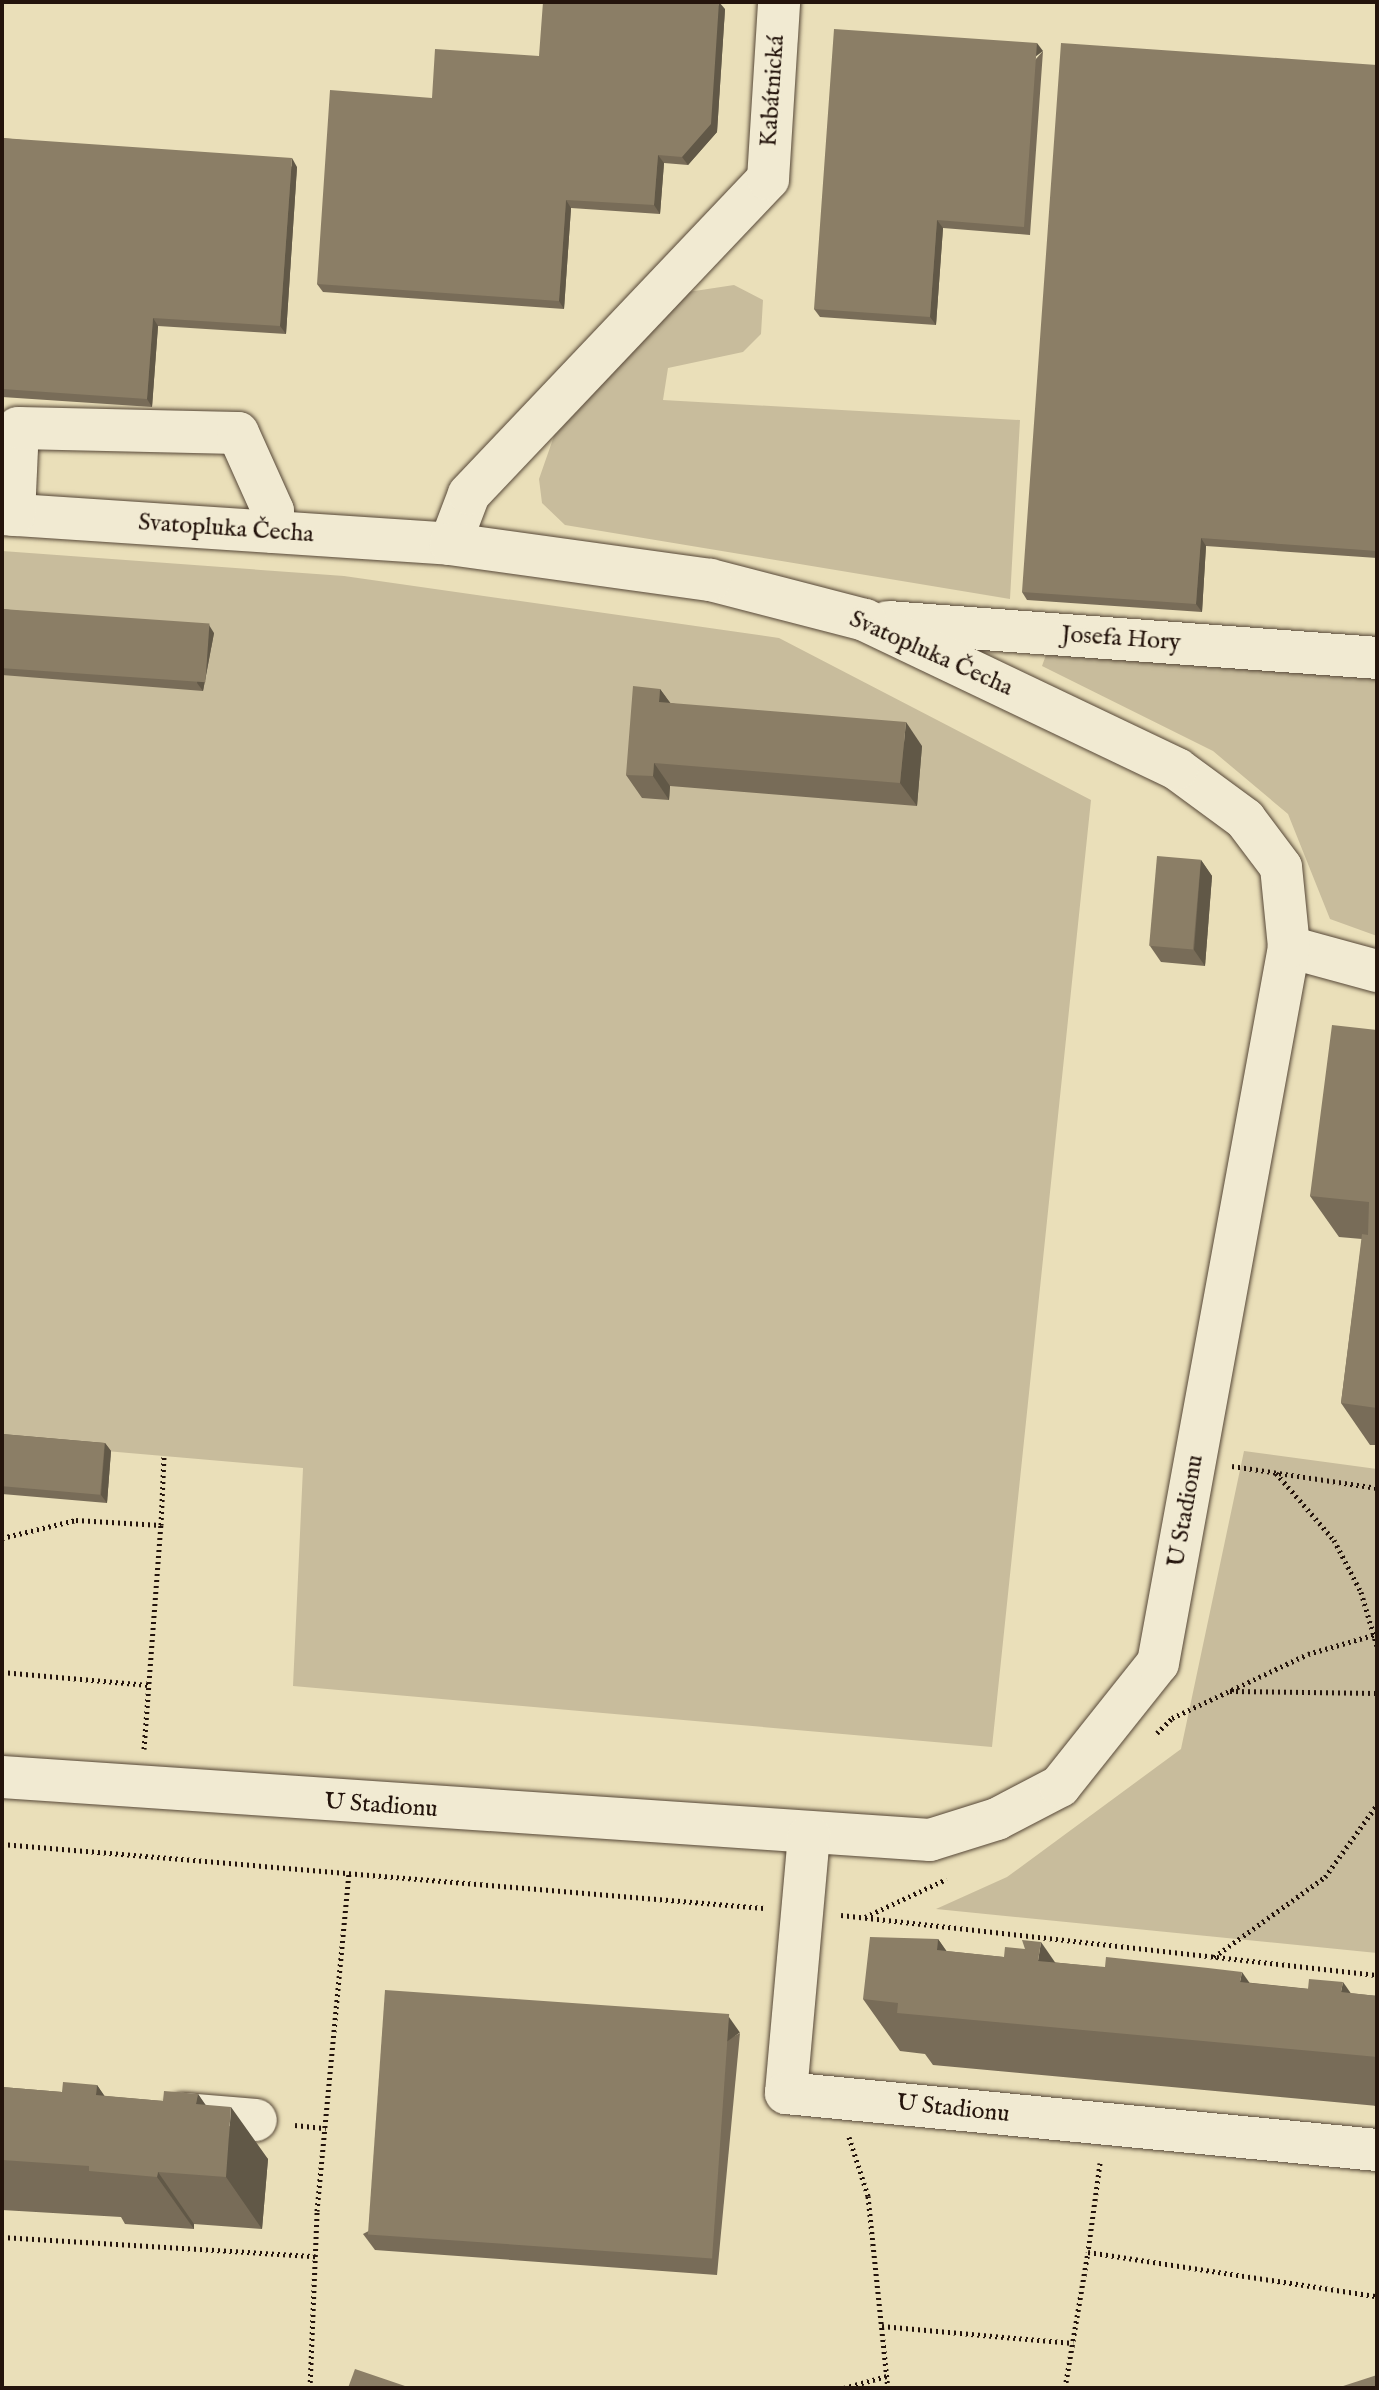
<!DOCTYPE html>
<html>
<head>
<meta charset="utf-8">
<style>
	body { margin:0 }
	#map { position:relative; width:1379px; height:2390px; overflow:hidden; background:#eadfb9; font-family:"IM FELL English",serif }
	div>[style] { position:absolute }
	.green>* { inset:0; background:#c8bc9c }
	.path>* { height:5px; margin-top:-2.5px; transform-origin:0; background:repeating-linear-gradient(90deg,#24140c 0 2px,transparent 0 6px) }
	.roads { filter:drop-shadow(0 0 2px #564737) drop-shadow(0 0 2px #564737) }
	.minor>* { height:42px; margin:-21px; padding:0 21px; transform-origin:21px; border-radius:21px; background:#f1ead2 }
	.wall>* { inset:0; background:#786c58 }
	.shaded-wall>* { inset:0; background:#615847; transform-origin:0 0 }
	.building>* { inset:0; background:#8b7e66; transform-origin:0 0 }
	span { translate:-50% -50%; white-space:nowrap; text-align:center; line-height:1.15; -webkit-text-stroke:6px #f1ead2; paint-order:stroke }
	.street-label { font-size:24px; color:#24140c }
	.frame { position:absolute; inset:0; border:4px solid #24140c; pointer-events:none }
</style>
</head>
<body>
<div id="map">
	<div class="green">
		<div style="clip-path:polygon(734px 285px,763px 300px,761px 334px,743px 352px,668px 368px,663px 400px,1020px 420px,1010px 599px,565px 525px,542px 503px,539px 479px,554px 436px,688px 292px)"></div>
		<div style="clip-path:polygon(2px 551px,344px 576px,779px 638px,1091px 800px,992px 1747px,293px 1686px,303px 1468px,2px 1442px)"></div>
		<div style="clip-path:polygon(1047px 652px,1377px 677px,1377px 936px,1330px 919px,1288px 814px,1213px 751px,1042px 666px)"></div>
		<div style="clip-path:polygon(1244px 1451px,1377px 1469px,1377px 1953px,936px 1909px,1007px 1877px,1181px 1749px)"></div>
	</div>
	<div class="path">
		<div style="left:1232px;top:1466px;width:147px;rotate:8.6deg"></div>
		<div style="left:1276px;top:1473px;width:89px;rotate:49.1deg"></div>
		<div style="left:1334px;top:1540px;width:59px;rotate:62.6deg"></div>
		<div style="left:1361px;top:1592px;width:56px;rotate:73.5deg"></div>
		<div style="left:2px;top:1538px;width:76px;rotate:-13.7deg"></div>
		<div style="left:76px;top:1520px;width:85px;rotate:3.4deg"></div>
		<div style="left:161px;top:1525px;width:70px;rotate:-87.5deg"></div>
		<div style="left:2px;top:1672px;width:147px;rotate:5.1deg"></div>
		<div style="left:1230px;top:1691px;width:147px;rotate:0.8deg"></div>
		<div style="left:1157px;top:1733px;width:21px;rotate:-45deg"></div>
		<div style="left:1172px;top:1718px;width:150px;rotate:-25.2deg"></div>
		<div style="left:1308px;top:1654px;width:72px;rotate:-16.2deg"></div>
		<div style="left:144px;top:1749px;width:225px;rotate:-85.7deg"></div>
		<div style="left:2px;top:1844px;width:765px;rotate:4.8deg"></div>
		<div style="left:841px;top:1915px;width:539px;rotate:6.39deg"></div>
		<div style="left:865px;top:1917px;width:90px;rotate:-24.9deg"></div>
		<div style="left:1214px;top:1957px;width:137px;rotate:-35.8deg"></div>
		<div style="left:1325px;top:1877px;width:89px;rotate:-54.2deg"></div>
		<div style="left:295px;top:2125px;width:31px;rotate:6deg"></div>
		<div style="left:849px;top:2137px;width:62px;rotate:72.1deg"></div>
		<div style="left:868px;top:2196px;width:193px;rotate:84.1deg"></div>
		<div style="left:1100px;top:2163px;width:90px;rotate:97.7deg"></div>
		<div style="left:1088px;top:2252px;width:292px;rotate:8.7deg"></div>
		<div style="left:2px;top:2237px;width:314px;rotate:3.5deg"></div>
		<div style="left:882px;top:2326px;width:192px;rotate:5.1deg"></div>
		<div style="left:310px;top:2388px;width:177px;rotate:-87.7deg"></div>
		<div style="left:317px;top:2211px;width:338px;rotate:-84.6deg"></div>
		<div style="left:844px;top:2388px;width:45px;rotate:-15.6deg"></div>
		<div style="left:1065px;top:2388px;width:138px;rotate:-80.4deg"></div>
	</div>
	<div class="roads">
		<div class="minor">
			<div style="left:2px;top:514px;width:449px;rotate:3.8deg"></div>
			<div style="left:450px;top:544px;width:53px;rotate:-69.2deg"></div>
			<div style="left:469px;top:494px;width:434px;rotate:-46.5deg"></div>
			<div style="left:768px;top:179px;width:177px;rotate:-86.4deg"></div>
			<div style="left:14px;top:515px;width:87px;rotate:-87.4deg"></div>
			<div style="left:18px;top:428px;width:220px;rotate:1.3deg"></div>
			<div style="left:238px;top:433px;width:85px;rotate:65.8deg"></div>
			<div style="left:273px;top:511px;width:21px;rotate:90deg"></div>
			<div style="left:888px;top:622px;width:490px;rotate:4.2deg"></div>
			<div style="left:1289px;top:947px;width:91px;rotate:15.3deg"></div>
			<div style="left:2px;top:1777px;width:930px;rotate:3.88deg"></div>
			<div style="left:930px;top:1840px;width:70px;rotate:-17.4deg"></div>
			<div style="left:997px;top:1819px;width:71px;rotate:-27.6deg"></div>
			<div style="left:1060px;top:1786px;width:157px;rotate:-51.5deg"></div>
			<div style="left:1158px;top:1663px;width:728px;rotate:-79.63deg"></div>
			<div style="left:1289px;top:947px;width:80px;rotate:-95.7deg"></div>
			<div style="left:1281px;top:867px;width:60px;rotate:-126.9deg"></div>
			<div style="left:1245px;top:819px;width:84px;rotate:-143.7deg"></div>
			<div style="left:1177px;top:769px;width:346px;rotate:-154.5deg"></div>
			<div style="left:865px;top:620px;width:160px;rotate:-165.5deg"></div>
			<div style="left:710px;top:580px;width:262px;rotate:-172.1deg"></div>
			<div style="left:809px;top:1835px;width:259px;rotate:95.1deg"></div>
			<div style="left:786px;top:2093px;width:594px;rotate:5.51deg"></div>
			<div style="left:183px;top:2114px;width:73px;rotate:4.7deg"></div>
		</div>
	</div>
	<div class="wall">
		<div style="clip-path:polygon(725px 9px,717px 132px,688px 165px,664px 163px,660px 214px,571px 208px,564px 309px,323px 292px,317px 284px,432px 98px,539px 56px)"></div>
		<div style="clip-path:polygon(1043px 51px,1030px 235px,943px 228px,936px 325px,820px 317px,814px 309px)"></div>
		<div style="clip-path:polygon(1377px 65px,1377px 558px,1206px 546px,1202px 612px,1027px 600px,1022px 592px)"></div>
		<div style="clip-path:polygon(2px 138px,297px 167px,286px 334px,158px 326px,152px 407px,2px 397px)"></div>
		<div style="clip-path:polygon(2px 609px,214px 633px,203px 691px,2px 675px)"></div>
		<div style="clip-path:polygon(660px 689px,670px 703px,922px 746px,917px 806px,670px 786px,669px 800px,642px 798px,626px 775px)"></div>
		<div style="clip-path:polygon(1201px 860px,1212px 876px,1205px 966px,1161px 962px,1150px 946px)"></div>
		<div style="clip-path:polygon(1377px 1030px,1377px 1445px,1370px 1445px,1341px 1403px,1362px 1239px,1339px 1237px,1310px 1196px)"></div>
		<div style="clip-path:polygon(2px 1434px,105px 1443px,111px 1451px,107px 1503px,2px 1494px)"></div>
		<div style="clip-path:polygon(938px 1939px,946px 1951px,1377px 1996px,1377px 2106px,933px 2065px,925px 2054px,900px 2051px,863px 1999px)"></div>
		<div style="clip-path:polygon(740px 2033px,717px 2275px,375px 2250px,363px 2234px)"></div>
		<div style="clip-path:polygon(97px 2085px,104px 2096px,163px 2101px,198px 2094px,205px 2105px,268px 2159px,262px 2229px,194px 2224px,194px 2229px,125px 2224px,121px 2217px,2px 2210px,2px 2087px,62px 2092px)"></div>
	</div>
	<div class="shaded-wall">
		<div style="clip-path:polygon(719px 2px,725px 9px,717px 132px,688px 165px,682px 157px)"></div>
		<div style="left:1037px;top:43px;width:10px;height:184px;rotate:53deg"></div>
		<div style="clip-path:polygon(658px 155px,664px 163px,660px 214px,654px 205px)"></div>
		<div style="clip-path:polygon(292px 158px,297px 167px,286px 334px,280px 326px)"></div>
		<div style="clip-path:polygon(566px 200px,571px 208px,564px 309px,559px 301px)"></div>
		<div style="clip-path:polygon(937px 220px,943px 228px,936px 325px,930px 317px)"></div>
		<div style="clip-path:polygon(153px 318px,158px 326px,152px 407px,147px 399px)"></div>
		<div style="clip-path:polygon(1201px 538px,1206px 546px,1202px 612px,1196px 604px)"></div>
		<div style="clip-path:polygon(209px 625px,214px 633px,203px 691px,197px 683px)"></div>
		<div style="clip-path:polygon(660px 689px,677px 712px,659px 702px)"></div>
		<div style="clip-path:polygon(906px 722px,922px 746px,917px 806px,900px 783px)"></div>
		<div style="clip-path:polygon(654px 763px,670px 786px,669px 800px,653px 776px)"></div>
		<div style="clip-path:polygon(1201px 860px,1212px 876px,1205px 966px,1194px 950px)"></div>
		<div style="clip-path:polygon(105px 1443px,111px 1451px,107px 1503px,101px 1495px)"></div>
		<div style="clip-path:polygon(938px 1939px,975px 1991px,937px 1950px)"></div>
		<div style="clip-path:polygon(1041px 1942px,1077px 1994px,1038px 1961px)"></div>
		<div style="clip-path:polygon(1242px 1972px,1278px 2024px,1240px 1982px)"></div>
		<div style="clip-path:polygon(1343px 1982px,1377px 2031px,1341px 1992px)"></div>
		<div style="left:729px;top:2017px;width:19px;height:243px;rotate:55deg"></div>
		<div style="clip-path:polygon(97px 2085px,133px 2137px,96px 2095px)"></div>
		<div style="clip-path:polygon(198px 2094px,229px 2138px,231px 2107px,268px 2159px,262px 2229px,226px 2177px,196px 2104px)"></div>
		<div style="clip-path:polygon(158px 2172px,194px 2224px,194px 2229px,157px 2177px)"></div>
	</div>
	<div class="building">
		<div style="clip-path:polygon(543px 2px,719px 2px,711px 124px,682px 157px,658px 155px,654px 205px,566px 200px,559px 301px,317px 284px,330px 90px,432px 98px,435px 49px,539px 56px)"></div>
		<div style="clip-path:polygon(834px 29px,1037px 43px,1024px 227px,937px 220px,930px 317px,814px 309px)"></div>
		<div style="clip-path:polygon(1061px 43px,1377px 65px,1377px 551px,1201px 538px,1196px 604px,1022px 592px)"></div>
		<div style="clip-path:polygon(2px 138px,292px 158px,280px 326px,153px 318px,147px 399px,2px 389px)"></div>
		<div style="left:2px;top:609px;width:208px;height:59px;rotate:4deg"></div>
		<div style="clip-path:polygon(633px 686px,660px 689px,659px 702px,906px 722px,900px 783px,654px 763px,653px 776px,626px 775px)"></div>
		<div style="left:1157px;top:856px;width:44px;height:90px;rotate:5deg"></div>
		<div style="clip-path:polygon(1332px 1025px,1377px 1030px,1377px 1408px,1341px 1403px,1362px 1234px,1368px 1235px,1369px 1202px,1310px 1196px)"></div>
		<div style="left:2px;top:1434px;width:103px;height:52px;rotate:5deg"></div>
		<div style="clip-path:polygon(870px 1937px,938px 1939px,937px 1950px,1004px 1957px,1005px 1947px,1025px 1949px,1022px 1940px,1041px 1942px,1038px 1961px,1105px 1967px,1106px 1957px,1208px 1968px,1242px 1972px,1240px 1982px,1308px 1989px,1309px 1979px,1343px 1982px,1341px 1992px,1377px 1996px,1377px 2057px,897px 2013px,898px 2003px,863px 1999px)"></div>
		<div style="left:385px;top:1990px;width:345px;height:245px;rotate:4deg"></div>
		<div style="clip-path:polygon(63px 2082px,97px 2085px,96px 2095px,163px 2101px,164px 2091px,198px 2094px,196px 2104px,231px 2107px,226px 2177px,158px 2172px,157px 2177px,89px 2171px,89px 2166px,2px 2160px,2px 2087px,62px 2092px)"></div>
		<div style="clip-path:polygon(355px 2369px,405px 2386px,404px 2388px,348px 2388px)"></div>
		<div style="clip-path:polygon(1377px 2375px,1377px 2388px,1337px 2388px)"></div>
	</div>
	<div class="street-label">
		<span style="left:773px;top:91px;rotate:-86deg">Kabátnická</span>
		<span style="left:226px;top:529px;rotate:4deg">Svatopluka Čecha</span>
		<span style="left:1121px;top:639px;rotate:4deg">Josefa Hory</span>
		<span style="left:931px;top:654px;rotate:24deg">Svatopluka Čecha</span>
		<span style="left:1186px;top:1511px;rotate:-80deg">U Stadionu</span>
		<span style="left:381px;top:1806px;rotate:4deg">U Stadionu</span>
		<span style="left:953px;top:2109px;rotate:6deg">U Stadionu</span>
	</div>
	<div class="frame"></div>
</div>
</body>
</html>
